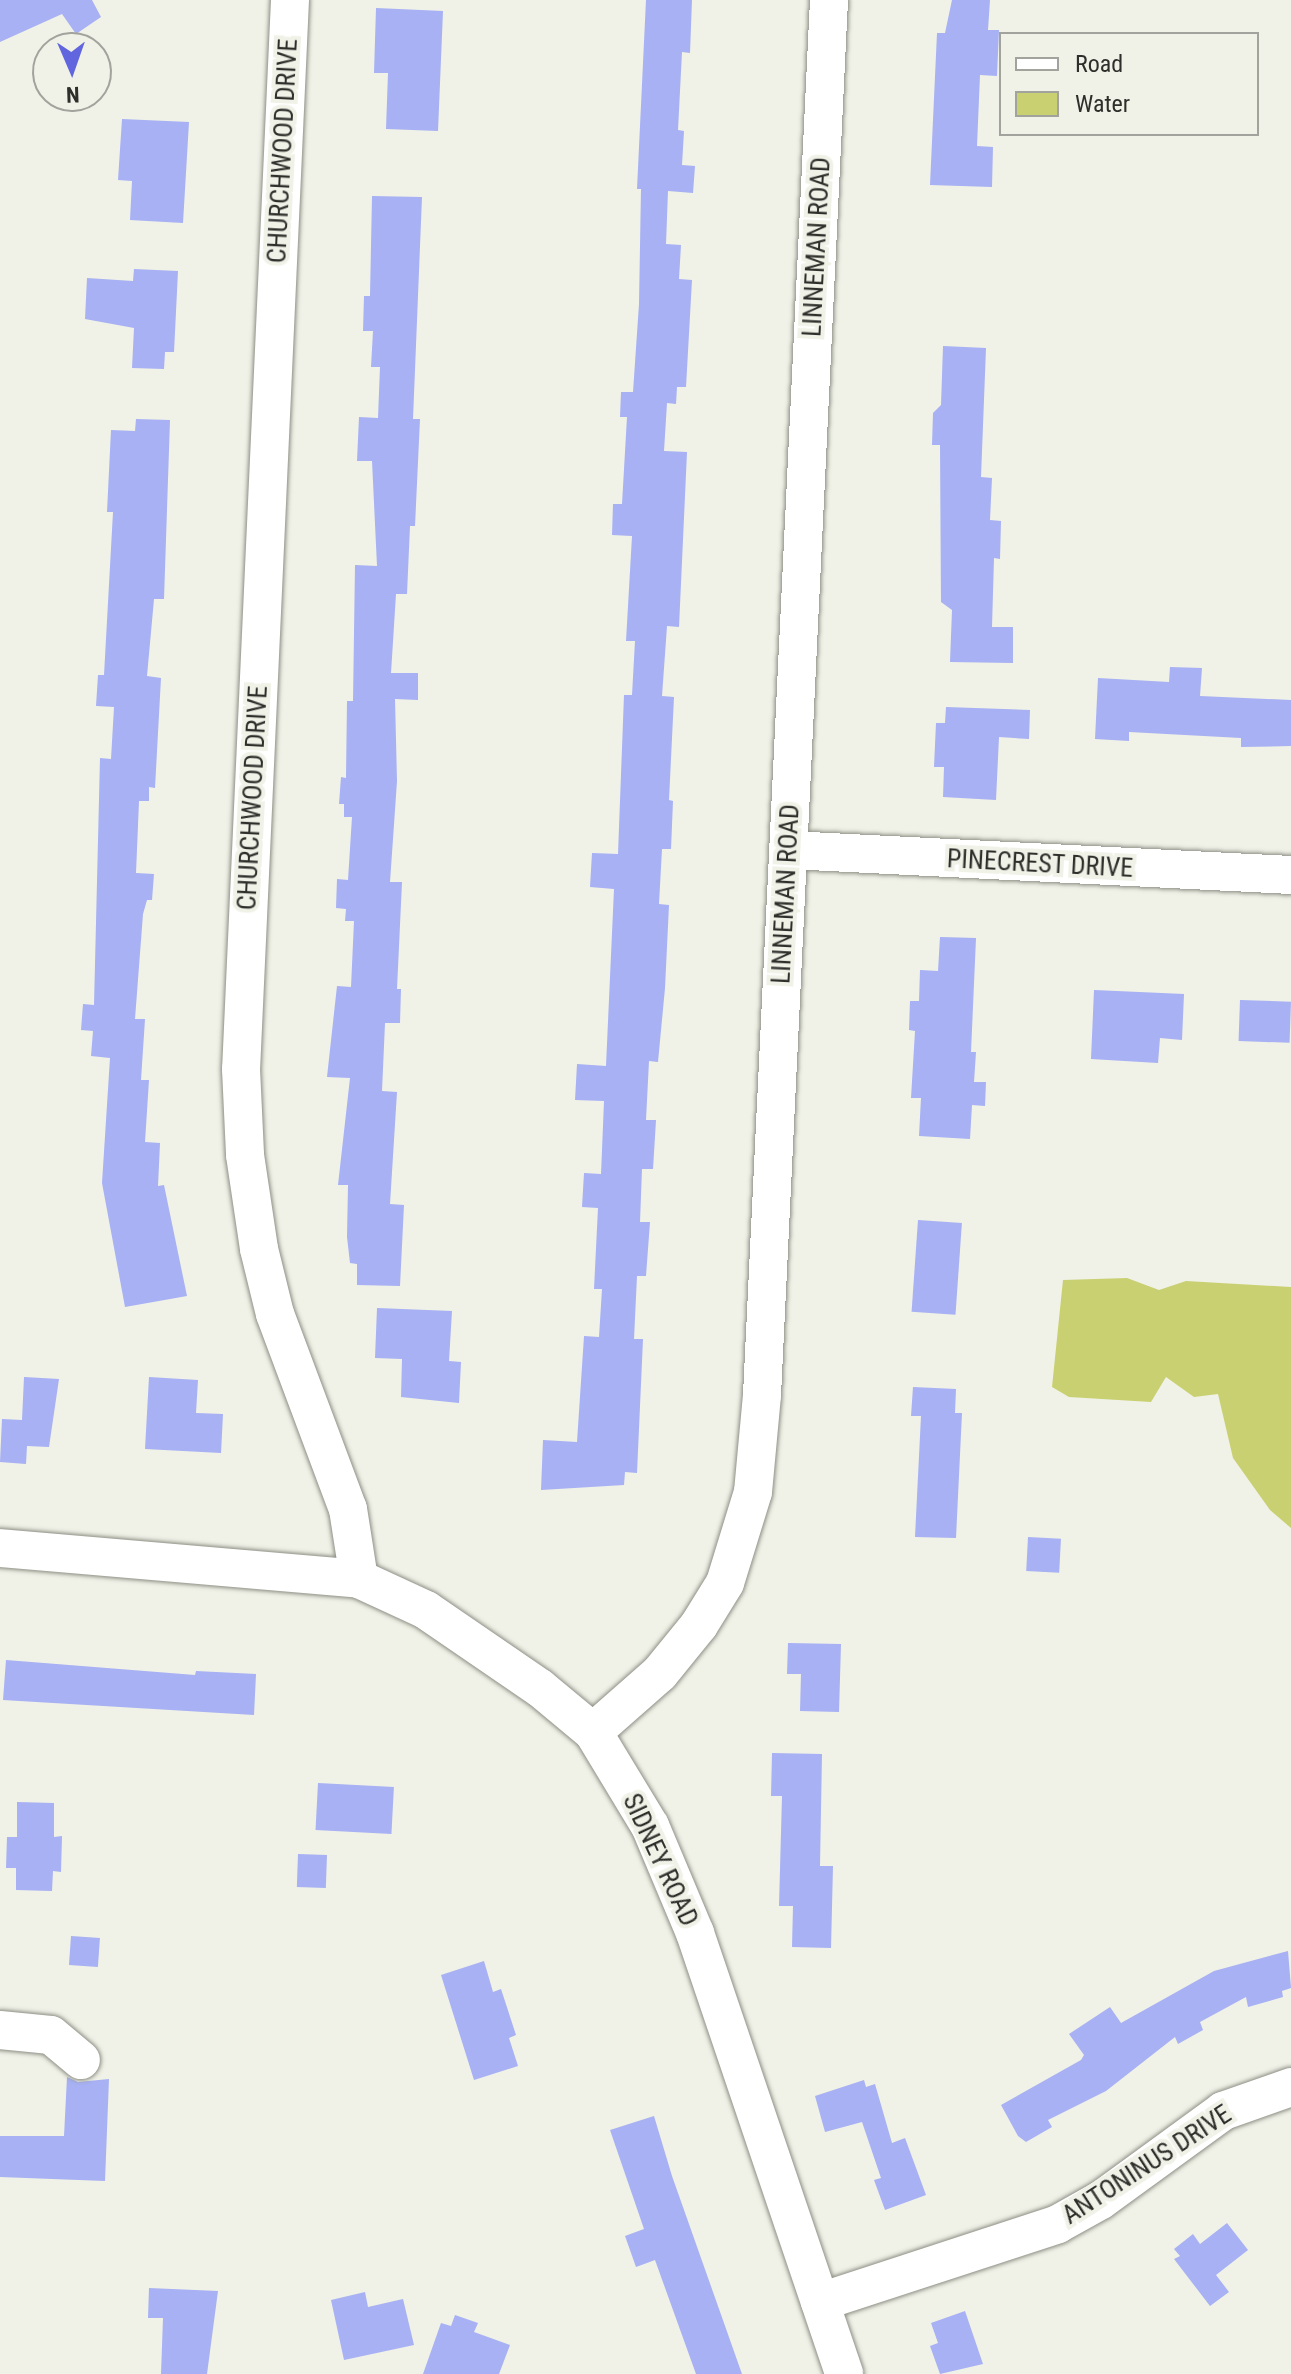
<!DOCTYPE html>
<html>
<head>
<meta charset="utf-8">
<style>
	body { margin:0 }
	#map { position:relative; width:1291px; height:2374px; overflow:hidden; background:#f0f1e7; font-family:"Roboto Condensed",sans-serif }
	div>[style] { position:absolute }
	.water>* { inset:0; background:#c9d071 }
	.building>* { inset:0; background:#a7b1f3; transform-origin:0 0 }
	.roads { filter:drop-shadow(0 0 2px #8d8f85) drop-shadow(0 0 2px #8d8f85) }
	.minor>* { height:38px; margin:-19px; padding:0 19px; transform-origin:19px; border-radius:19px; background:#fff }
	span { translate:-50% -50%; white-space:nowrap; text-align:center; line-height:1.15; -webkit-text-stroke:8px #f0f1e7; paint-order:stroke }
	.street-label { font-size:26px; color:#2e2f2b }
	.legend { position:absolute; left:999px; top:32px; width:260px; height:104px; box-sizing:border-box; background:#f0f1e7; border:2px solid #a2a39c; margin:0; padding:10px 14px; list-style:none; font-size:24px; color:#2e2f2b }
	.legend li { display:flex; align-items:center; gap:16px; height:40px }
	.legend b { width:40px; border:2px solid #a2a39c }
	.north { position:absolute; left:32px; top:32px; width:80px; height:80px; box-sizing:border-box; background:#f0f1e7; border:2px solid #a2a39c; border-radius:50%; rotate:178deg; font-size:22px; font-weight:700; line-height:32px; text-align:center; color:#2e2f2b }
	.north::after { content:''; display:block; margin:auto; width:28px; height:36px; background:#6166df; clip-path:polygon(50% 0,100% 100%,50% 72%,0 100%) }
</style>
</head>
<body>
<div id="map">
	<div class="water">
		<div style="clip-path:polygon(1127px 1278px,1159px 1290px,1186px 1281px,1291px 1287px,1291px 1528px,1270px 1510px,1233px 1458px,1218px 1394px,1194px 1397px,1166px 1377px,1151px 1402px,1069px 1397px,1052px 1387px,1063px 1280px)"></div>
	</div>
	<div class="building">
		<div style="clip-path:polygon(0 0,92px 0,101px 17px,76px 34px,62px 14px,0 42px)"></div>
		<div style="clip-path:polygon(646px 0,692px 0,690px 53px,682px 52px,678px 130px,684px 131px,682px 165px,695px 166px,693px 193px,668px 191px,666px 244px,681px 245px,679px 279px,692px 280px,686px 387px,677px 387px,676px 404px,667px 403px,664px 451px,687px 452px,679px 627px,667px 626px,662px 696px,674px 697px,669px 800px,673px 801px,671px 849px,662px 849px,659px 904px,669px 905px,665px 988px,658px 1062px,649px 1061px,646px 1120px,656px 1120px,653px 1169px,642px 1169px,640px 1222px,650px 1222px,646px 1276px,637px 1276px,634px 1339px,643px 1339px,637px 1473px,625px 1472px,624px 1485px,541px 1490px,543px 1440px,577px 1442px,584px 1336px,599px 1337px,602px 1289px,594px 1289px,598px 1208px,582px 1207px,584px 1173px,601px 1174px,604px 1101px,575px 1100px,577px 1064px,606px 1066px,614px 889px,590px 887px,592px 853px,618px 854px,624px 695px,632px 695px,635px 641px,626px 641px,632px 536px,612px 535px,613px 504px,622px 504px,627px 417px,620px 417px,621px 392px,633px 392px,639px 304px,641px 189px,637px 189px)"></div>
		<div style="clip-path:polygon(952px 0,990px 0,988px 30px,999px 30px,997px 76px,980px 75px,977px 146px,993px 147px,992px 187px,930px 185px,937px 33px,945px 33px)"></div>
		<div style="clip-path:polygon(376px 8px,443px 11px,438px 131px,386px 129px,388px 73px,374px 73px)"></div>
		<div style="clip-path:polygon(122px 119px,189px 122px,183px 223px,130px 220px,132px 181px,118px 180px)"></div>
		<div style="clip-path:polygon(372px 196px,422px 197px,413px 419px,420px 419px,415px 526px,410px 526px,407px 594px,396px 594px,391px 673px,418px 673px,418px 700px,395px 699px,397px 781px,390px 882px,402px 882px,397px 989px,401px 989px,400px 1023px,385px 1023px,382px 1091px,397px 1092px,390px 1204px,404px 1205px,400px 1286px,357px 1285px,357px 1264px,350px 1263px,347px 1237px,348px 1185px,338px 1185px,350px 1078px,327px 1077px,337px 986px,351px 987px,354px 921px,345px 921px,346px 909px,336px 908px,337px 879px,348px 880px,352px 817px,344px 817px,344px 804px,339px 804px,341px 777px,346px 778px,347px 701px,353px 701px,355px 565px,377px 566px,372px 461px,357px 461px,359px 417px,378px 418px,380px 367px,371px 367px,373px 331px,363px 331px,364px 296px,370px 296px)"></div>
		<div style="clip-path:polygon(134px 269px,178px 271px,174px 352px,165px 352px,164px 369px,132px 368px,134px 328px,85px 319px,87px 278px,133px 281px)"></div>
		<div style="clip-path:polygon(943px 346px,986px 348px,981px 477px,992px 478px,990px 520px,1001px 521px,1000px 559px,994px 558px,992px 627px,1013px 627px,1013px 663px,950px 662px,952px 610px,941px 602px,940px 445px,932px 445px,933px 413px,941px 405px)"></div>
		<div style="clip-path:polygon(136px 419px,170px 420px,164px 599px,154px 599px,147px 676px,161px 678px,155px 788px,149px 787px,149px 801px,139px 801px,136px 873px,154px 874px,152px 900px,147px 900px,143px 914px,135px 1019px,145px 1019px,141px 1080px,149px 1080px,145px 1142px,160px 1143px,158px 1186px,164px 1185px,187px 1296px,125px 1307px,102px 1183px,110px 1058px,91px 1056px,93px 1031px,81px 1030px,83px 1004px,94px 1005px,100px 758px,111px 759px,114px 707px,96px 706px,98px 675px,104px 675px,113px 512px,107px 512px,111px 430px,135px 431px)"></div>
		<div style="clip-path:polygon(1170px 667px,1202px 668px,1200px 696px,1291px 700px,1291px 746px,1241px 747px,1241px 738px,1129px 732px,1129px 741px,1095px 739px,1098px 678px,1169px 682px)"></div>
		<div style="clip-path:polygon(946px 707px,1030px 710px,1029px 739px,999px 737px,996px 800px,943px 797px,944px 767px,934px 767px,936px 723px,945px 723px)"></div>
		<div style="clip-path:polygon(940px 937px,976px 938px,971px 1052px,976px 1052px,974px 1082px,986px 1082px,985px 1106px,972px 1105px,970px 1139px,919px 1136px,921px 1098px,911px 1098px,915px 1031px,909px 1030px,910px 1001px,919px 1001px,920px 970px,938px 971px)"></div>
		<div style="clip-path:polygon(1094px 990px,1184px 994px,1182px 1040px,1160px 1038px,1158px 1063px,1091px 1059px)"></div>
		<div style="left:1240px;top:1000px;width:51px;height:41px;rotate:2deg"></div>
		<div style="left:918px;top:1220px;width:44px;height:92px;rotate:4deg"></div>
		<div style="clip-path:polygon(377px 1308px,452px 1311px,449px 1361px,461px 1362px,459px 1403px,401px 1397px,402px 1359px,375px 1358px)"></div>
		<div style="clip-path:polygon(24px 1377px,59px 1379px,49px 1447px,27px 1446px,26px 1464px,0 1462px,2px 1419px,22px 1420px)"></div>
		<div style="clip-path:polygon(149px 1377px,198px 1380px,196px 1413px,223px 1414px,221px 1453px,145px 1449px)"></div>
		<div style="clip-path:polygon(913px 1387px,956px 1389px,955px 1413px,962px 1413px,956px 1538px,915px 1537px,921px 1416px,911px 1416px)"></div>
		<div style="left:1028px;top:1537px;width:33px;height:34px;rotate:3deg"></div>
		<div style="clip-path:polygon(788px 1643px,841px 1644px,839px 1712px,800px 1711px,801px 1674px,787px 1674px)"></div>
		<div style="clip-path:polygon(6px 1660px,195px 1675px,196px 1671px,256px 1674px,254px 1715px,3px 1700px)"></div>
		<div style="clip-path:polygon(772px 1753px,822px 1754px,820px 1866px,833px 1866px,831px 1948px,792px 1947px,793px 1906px,779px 1906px,782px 1796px,771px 1796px)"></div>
		<div style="left:318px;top:1783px;width:76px;height:47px;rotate:3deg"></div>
		<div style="clip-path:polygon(17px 1802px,54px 1803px,54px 1837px,62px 1836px,61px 1872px,53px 1871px,52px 1891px,16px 1890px,16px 1868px,6px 1868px,7px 1837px,17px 1837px)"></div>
		<div style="left:298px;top:1854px;width:29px;height:33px;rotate:2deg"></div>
		<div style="left:71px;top:1936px;width:29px;height:29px;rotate:4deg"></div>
		<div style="clip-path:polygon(1288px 1951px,1291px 1988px,1282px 1991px,1283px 1997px,1248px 2007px,1246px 1997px,1200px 2022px,1203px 2030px,1178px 2044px,1175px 2037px,1106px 2091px,1048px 2120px,1052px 2127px,1026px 2142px,1018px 2136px,1001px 2105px,1081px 2060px,1084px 2055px,1069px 2034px,1110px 2007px,1121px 2023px,1214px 1971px)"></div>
		<div style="clip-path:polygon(484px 1961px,493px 1992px,501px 1989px,516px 2035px,509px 2038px,518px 2066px,474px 2080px,441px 1975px)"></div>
		<div style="clip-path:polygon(67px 2077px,78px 2082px,109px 2079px,105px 2181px,0 2177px,0 2136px,64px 2136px)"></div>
		<div style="clip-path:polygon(864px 2080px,866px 2087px,875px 2084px,892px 2143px,905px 2138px,926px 2195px,885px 2210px,874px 2180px,881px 2178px,862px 2122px,825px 2132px,815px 2096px)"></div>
		<div style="clip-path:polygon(654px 2116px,672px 2176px,742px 2374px,696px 2374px,655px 2260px,636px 2267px,625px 2236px,644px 2229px,610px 2130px)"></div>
		<div style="clip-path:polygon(1227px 2223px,1248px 2250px,1216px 2275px,1229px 2292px,1210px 2306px,1174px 2259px,1180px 2256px,1174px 2249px,1193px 2234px,1200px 2244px)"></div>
		<div style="clip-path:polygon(149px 2288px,218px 2291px,207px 2374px,161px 2374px,163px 2318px,148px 2318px)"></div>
		<div style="clip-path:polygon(365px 2292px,368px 2307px,403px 2299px,414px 2345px,344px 2360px,331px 2300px)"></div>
		<div style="clip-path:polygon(965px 2311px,983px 2364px,940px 2374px,930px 2346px,938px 2343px,931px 2323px)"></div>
		<div style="clip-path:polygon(455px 2315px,478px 2323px,474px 2332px,510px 2345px,499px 2374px,423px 2374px,441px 2323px,451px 2326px)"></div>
	</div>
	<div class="roads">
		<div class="minor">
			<div style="left:290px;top:0;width:1070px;rotate:92.62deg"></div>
			<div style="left:241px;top:1069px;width:86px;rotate:87.3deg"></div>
			<div style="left:245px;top:1155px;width:95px;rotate:81.5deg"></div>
			<div style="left:259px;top:1249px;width:67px;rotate:76.2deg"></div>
			<div style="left:275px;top:1314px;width:208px;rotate:69.5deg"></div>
			<div style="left:348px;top:1509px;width:71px;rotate:81.1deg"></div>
			<div style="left:789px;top:850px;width:503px;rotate:2.85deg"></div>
			<div style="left:0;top:1548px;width:360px;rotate:4.9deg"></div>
			<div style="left:359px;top:1579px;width:74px;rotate:24.8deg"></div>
			<div style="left:426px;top:1610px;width:138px;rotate:34.4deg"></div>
			<div style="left:540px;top:1688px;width:69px;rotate:39.7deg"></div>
			<div style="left:593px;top:1732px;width:110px;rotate:58.8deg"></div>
			<div style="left:650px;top:1826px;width:116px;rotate:67.2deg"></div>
			<div style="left:695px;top:1933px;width:465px;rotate:71.3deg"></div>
			<div style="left:593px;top:1732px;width:89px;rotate:-41.4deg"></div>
			<div style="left:660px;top:1673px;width:62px;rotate:-50.9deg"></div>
			<div style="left:699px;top:1625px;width:49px;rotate:-58.2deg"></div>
			<div style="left:725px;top:1583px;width:95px;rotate:-72.9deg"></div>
			<div style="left:753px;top:1492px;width:97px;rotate:-84.7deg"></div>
			<div style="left:762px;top:1395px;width:1397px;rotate:-87.25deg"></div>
			<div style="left:0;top:2030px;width:51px;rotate:5.6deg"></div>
			<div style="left:51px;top:2035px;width:39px;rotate:40deg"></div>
			<div style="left:820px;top:2302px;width:250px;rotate:-18.1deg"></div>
			<div style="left:1058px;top:2224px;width:49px;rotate:-29.2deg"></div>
			<div style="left:1101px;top:2200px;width:151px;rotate:-36.1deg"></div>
			<div style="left:1223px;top:2111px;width:72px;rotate:-19.4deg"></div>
		</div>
	</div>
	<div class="street-label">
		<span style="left:283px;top:151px;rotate:-87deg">CHURCHWOOD DRIVE</span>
		<span style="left:817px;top:247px;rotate:-87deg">LINNEMAN ROAD</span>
		<span style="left:253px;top:798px;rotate:-87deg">CHURCHWOOD DRIVE</span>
		<span style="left:1040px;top:864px;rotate:3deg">PINECREST DRIVE</span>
		<span style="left:786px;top:894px;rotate:-87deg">LINNEMAN ROAD</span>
		<span style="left:660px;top:1860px;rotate:65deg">SIDNEY ROAD</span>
		<span style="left:1147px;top:2165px;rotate:-33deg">ANTONINUS DRIVE</span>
	</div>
	<ul class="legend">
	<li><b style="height:10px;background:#fff"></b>Road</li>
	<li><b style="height:22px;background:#c9d071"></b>Water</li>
	</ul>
	<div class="north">N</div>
</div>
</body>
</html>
